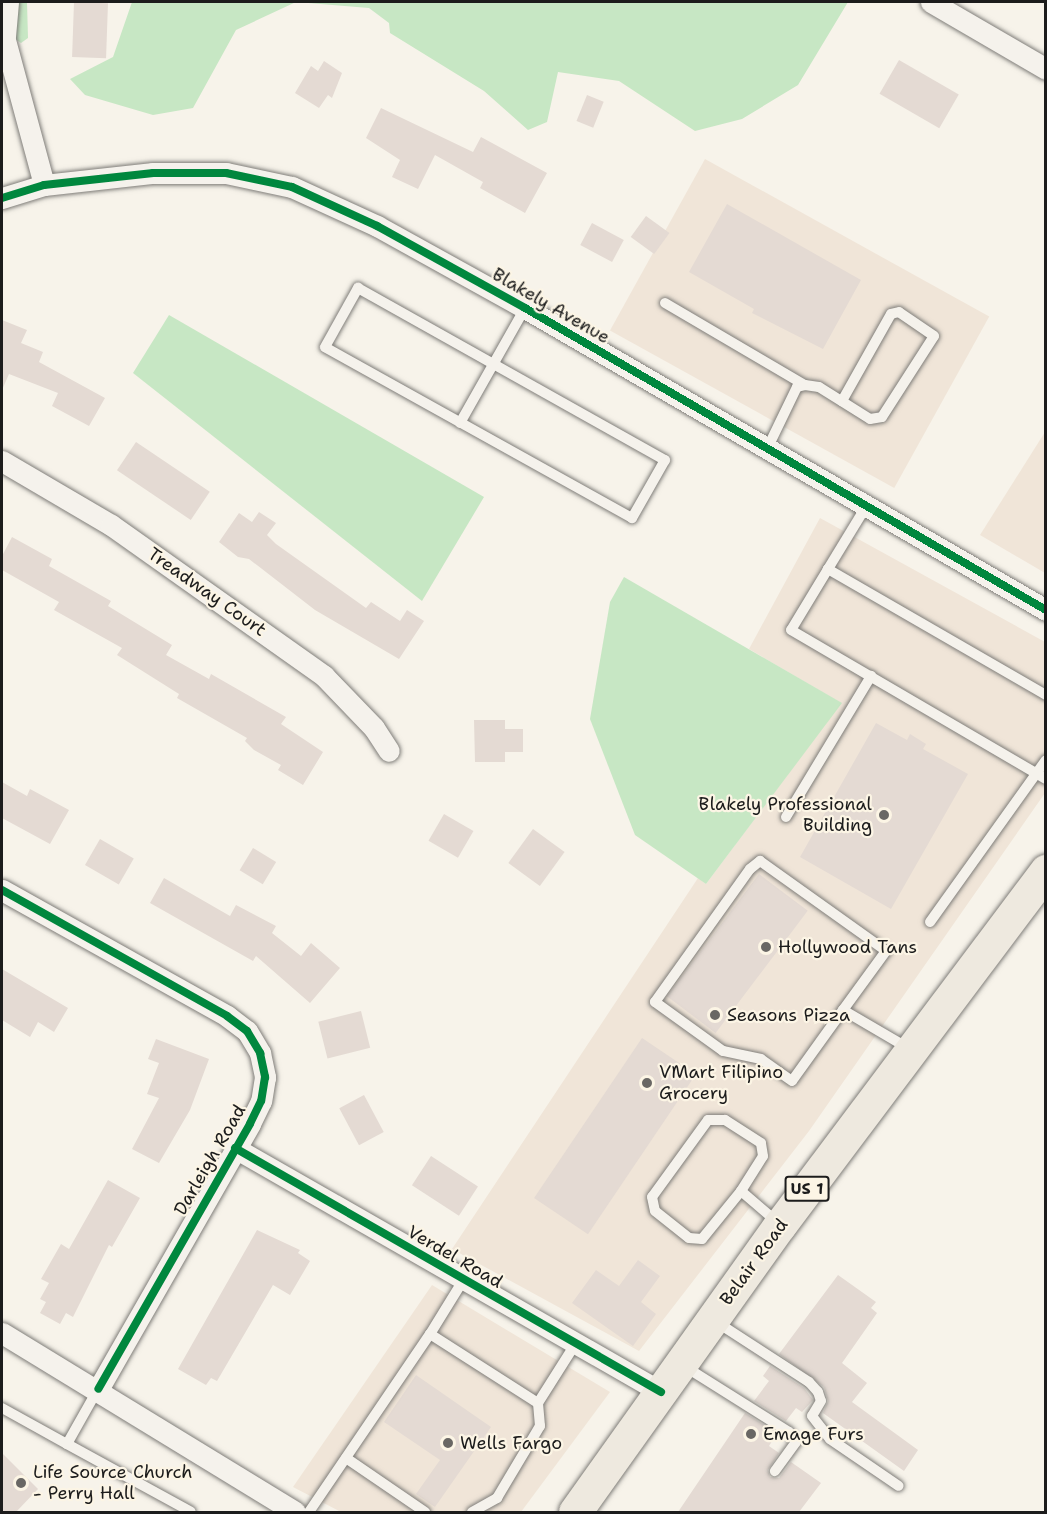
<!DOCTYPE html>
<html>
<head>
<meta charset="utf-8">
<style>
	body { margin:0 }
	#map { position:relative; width:1047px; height:1514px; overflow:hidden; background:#f7f3ea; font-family:"Shantell Sans",sans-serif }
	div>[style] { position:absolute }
	.built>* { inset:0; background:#f0e5d8; transform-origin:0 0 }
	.green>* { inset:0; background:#c7e7c4 }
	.building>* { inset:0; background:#e4dad3; transform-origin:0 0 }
	.roads { filter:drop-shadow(0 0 2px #7f7d79) drop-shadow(0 0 2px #7f7d79) }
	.lane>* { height:10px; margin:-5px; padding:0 5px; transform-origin:5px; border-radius:5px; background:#f5f2ec }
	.street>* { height:21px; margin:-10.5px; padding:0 10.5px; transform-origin:10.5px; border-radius:10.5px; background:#f5f2ec }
	.highway>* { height:33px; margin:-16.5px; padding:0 16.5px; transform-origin:16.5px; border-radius:16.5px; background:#eee9df }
	.cycleway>* { height:8px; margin:-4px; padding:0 4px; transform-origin:4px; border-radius:4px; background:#00873e }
	.dots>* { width:16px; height:16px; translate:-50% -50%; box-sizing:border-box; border:3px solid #fcf5e5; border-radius:50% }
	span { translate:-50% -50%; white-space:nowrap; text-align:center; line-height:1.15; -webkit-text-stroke:4.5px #fcf5e5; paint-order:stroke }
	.shield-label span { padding:2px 4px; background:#fcf5e5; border:2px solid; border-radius:4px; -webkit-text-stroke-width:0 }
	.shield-label { font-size:16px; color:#1c1c1c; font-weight:700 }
	.street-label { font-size:18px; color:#1c1c1c }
	.poi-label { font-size:18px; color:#1c1c1c }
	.right { translate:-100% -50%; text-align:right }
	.left { translate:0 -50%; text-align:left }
	.frame { position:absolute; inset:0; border:3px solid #1c1c1c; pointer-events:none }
</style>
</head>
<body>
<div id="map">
	<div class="built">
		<div style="left:705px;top:159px;width:325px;height:196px;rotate:29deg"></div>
		<div style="clip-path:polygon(1045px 432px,1045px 573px,980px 535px)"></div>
		<div style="clip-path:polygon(820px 518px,1045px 642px,1045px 793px,809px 1131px,639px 1351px,452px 1249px,698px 878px,706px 884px,841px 703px,749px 649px)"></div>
		<div style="clip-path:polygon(432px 1285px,610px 1392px,521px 1512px,341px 1512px,293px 1487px)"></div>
	</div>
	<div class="green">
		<div style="clip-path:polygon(2px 2px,27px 2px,28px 38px,21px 43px,2px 30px)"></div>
		<div style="clip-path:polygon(132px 2px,848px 2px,798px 85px,742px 119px,695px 131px,619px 81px,558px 72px,547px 122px,528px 130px,484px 91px,390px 33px,389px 23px,369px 8px,296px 2px,236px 30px,193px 108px,153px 115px,85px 95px,70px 79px,113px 57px)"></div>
		<div style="clip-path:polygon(169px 315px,484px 497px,422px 601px,133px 373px)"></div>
		<div style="clip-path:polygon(624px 577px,842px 703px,706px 884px,635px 835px,590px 719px,610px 602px)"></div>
	</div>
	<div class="building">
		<div style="left:74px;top:2px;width:34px;height:55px;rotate:2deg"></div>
		<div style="left:899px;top:60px;width:69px;height:39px;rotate:30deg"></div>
		<div style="clip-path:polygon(324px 61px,342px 73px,332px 98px,328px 95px,319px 108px,295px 93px,311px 66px,318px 71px)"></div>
		<div style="left:587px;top:95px;width:18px;height:28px;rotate:22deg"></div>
		<div style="clip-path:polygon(381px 108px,473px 152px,481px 137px,547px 173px,525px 213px,480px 188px,483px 182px,435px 155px,418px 189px,392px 177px,400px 160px,366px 138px)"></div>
		<div style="clip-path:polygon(727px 204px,861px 280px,823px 349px,752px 313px,754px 309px,689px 272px)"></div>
		<div style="left:646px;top:216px;width:29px;height:26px;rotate:36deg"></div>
		<div style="left:592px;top:223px;width:36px;height:25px;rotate:28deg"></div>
		<div style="clip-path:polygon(2px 320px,27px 330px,21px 343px,43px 352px,39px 362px,105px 398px,89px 426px,52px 406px,58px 393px,9px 374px,2px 390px)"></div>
		<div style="left:136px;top:442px;width:89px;height:34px;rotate:34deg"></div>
		<div style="clip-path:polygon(259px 512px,276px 523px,267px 535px,276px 544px,366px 608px,371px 602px,400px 621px,407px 610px,424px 621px,399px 659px,315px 610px,249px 559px,238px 557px,219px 542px,239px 513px,252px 522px)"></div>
		<div style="clip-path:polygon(12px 537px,52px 559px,49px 566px,111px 601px,108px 606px,172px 645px,166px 655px,209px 679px,211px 674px,286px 717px,281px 724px,323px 752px,303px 785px,278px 770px,281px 765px,254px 750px,245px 741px,247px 738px,177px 698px,179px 694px,117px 655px,122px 648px,54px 610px,59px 602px,2px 570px,2px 556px)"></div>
		<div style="clip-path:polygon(474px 720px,505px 720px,505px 729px,523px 729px,523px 752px,505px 752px,505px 762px,475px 762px)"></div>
		<div style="clip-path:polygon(876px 723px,907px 740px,910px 734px,926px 744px,923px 749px,968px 774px,891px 909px,800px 857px)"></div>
		<div style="clip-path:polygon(2px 782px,27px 796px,30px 789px,69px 810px,50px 844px,2px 818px)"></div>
		<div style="left:444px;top:814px;width:34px;height:31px;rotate:30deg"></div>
		<div style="left:533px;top:829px;width:39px;height:42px;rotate:36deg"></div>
		<div style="left:100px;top:839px;width:39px;height:30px;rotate:30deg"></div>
		<div style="left:253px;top:848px;width:27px;height:26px;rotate:31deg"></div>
		<div style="left:759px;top:874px;width:61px;height:153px;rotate:37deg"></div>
		<div style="clip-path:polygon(164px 878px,230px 916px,236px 905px,276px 926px,272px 933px,301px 956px,311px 943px,340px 968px,310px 1003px,256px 956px,253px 961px,150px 903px)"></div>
		<div style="clip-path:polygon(2px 969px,68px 1008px,54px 1032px,38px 1022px,30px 1037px,2px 1020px)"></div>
		<div style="left:361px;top:1011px;width:38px;height:44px;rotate:76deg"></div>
		<div style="left:642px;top:1038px;width:65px;height:193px;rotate:34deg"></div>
		<div style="clip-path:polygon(156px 1039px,209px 1059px,190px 1110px,159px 1163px,132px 1149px,159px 1098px,147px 1094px,159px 1063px,148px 1059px)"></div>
		<div style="left:364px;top:1095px;width:42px;height:28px;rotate:62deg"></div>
		<div style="left:431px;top:1156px;width:56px;height:35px;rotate:33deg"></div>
		<div style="clip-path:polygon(108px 1180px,140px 1198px,112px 1247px,109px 1245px,73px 1317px,66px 1313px,60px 1324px,40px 1313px,46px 1302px,40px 1299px,49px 1283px,41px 1279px,61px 1244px,69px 1249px)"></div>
		<div style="clip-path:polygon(257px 1230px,300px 1250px,298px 1253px,310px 1261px,290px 1295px,273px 1285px,217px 1381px,211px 1378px,206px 1385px,178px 1369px)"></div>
		<div style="clip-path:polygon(638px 1260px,660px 1276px,641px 1302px,656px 1314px,633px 1346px,572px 1303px,596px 1270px,619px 1286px)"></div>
		<div style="clip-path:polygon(838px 1275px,876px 1302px,871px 1308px,877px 1313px,842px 1363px,867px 1383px,852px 1402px,918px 1450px,904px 1471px,823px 1413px,828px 1401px,824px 1387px,779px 1354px)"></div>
		<div style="clip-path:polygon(770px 1366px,804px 1388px,813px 1400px,802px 1412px,796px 1408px,786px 1421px,754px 1401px,769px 1381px,763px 1376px)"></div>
		<div style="clip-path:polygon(416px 1375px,491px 1427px,435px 1507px,416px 1494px,440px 1460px,384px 1422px)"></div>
		<div style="clip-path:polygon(745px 1413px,777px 1433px,769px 1446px,779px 1453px,768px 1470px,770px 1477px,779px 1478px,791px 1462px,821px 1483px,799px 1512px,678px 1512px)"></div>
		<div style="clip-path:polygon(2px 1453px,38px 1489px,16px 1512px,2px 1512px)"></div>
	</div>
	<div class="roads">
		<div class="lane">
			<div style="left:358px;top:288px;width:352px;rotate:29.3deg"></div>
			<div style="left:665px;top:460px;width:67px;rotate:119.6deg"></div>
			<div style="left:632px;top:518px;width:351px;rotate:-150.9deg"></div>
			<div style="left:325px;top:347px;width:68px;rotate:-60.8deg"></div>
			<div style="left:665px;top:303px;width:162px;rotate:30.4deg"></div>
			<div style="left:460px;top:423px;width:132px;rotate:-60.5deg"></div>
			<div style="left:768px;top:447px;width:67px;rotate:-64.2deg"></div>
			<div style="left:797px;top:387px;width:8px;rotate:-14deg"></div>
			<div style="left:805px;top:385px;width:14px;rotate:8deg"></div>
			<div style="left:819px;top:387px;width:60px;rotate:32.1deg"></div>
			<div style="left:870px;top:419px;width:12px;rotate:-9deg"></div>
			<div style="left:882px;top:417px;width:96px;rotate:-57.3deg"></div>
			<div style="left:934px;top:336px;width:42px;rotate:-145.6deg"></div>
			<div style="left:899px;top:312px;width:8px;rotate:166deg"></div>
			<div style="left:891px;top:314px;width:100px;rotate:119.4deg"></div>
			<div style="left:828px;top:569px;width:75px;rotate:-58.6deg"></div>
			<div style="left:1046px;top:695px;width:252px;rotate:-150deg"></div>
			<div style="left:828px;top:569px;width:71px;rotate:121.2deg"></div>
			<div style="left:791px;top:630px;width:295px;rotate:30.3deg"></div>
			<div style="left:786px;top:817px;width:165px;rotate:-58.9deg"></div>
			<div style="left:930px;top:922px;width:199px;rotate:-54.4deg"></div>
			<div style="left:843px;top:1010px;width:87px;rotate:125.7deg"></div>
			<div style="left:792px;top:1081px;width:38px;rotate:-145deg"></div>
			<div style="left:761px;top:1059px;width:39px;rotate:-168deg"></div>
			<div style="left:723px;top:1051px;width:84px;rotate:-144.2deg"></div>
			<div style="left:655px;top:1002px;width:163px;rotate:-54.5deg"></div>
			<div style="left:750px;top:869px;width:13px;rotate:-39deg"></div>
			<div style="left:760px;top:861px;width:155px;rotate:35.5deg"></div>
			<div style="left:886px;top:951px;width:73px;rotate:126.1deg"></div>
			<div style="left:843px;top:1010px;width:75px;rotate:30.3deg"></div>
			<div style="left:741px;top:1191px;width:41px;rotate:-57.8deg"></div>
			<div style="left:763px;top:1156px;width:13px;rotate:-99deg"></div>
			<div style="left:761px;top:1143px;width:43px;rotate:-147.4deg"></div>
			<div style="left:725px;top:1120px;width:17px;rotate:180deg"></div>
			<div style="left:708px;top:1120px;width:95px;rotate:126deg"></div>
			<div style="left:652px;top:1197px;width:14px;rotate:78deg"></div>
			<div style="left:655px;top:1211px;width:43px;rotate:38.5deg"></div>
			<div style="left:689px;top:1238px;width:13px;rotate:4deg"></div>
			<div style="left:702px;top:1239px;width:62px;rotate:-50.9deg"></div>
			<div style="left:741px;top:1191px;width:48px;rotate:40.7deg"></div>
			<div style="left:464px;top:1279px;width:65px;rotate:121.7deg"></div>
			<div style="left:430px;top:1334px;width:128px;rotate:32.6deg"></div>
			<div style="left:538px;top:1403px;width:71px;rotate:-57.7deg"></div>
			<div style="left:715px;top:1321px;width:112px;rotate:33deg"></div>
			<div style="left:809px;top:1382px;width:13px;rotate:48deg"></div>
			<div style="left:818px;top:1392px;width:9px;rotate:72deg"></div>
			<div style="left:821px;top:1401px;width:17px;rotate:121deg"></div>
			<div style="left:812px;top:1416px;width:29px;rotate:52deg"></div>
			<div style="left:830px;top:1439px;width:83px;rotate:34.3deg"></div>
			<div style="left:684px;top:1366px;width:124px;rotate:32.2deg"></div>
			<div style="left:789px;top:1432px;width:12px;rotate:55deg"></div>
			<div style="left:796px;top:1442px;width:36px;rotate:126deg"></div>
			<div style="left:2px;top:1408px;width:74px;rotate:29deg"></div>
			<div style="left:67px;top:1444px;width:63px;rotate:-60.6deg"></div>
			<div style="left:67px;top:1444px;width:141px;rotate:28.7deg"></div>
			<div style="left:346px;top:1458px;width:96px;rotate:34.4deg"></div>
			<div style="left:309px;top:1512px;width:215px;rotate:-55.8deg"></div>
			<div style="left:472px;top:1512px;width:29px;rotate:-29deg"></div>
			<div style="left:497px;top:1498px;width:84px;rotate:-59.2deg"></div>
			<div style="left:540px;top:1426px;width:23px;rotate:-95deg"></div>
		</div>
		<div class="street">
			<div style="left:8px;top:2px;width:38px;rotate:95deg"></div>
			<div style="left:5px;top:40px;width:150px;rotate:74.9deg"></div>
			<div style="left:931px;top:2px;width:133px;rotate:30.2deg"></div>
			<div style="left:2px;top:198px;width:44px;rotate:-17.2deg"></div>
			<div style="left:44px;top:185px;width:110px;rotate:-6.3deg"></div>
			<div style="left:153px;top:173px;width:73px"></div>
			<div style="left:226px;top:173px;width:67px;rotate:12deg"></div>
			<div style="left:292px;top:187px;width:94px;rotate:24.6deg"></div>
			<div style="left:377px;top:226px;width:169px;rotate:29deg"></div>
			<div style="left:525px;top:308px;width:602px;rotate:30.1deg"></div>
			<div style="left:2px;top:461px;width:126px;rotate:30.4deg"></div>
			<div style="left:111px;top:525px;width:261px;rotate:35.3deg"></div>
			<div style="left:324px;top:676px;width:72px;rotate:46.1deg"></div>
			<div style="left:374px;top:728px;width:27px;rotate:57deg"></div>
			<div style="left:2px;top:890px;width:258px;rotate:29.2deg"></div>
			<div style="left:227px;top:1016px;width:25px;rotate:37deg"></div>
			<div style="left:247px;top:1031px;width:26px;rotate:59deg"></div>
			<div style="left:260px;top:1053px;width:25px;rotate:78deg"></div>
			<div style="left:265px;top:1077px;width:24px;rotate:99deg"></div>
			<div style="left:261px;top:1101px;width:25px;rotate:116deg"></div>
			<div style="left:250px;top:1124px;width:305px;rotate:119.8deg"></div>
			<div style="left:235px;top:1148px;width:491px;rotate:29.8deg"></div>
			<div style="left:2px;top:1333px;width:343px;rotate:31.4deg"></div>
		</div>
		<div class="highway">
			<div style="left:575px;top:1512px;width:353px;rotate:-54.5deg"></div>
			<div style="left:780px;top:1225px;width:443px;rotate:-53.1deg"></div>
		</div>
	</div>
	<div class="cycleway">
		<div style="left:2px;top:198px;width:44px;rotate:-17.2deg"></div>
		<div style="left:44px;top:185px;width:110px;rotate:-6.3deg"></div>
		<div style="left:153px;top:173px;width:73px"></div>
		<div style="left:226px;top:173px;width:67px;rotate:12deg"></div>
		<div style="left:292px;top:187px;width:94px;rotate:24.6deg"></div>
		<div style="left:377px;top:226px;width:169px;rotate:29deg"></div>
		<div style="left:525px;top:308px;width:602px;rotate:30.1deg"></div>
		<div style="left:2px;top:890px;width:258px;rotate:29.2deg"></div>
		<div style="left:227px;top:1016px;width:25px;rotate:37deg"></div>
		<div style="left:247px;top:1031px;width:26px;rotate:59deg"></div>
		<div style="left:260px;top:1053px;width:25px;rotate:78deg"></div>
		<div style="left:265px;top:1077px;width:24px;rotate:99deg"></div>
		<div style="left:261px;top:1101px;width:25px;rotate:116deg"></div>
		<div style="left:250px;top:1124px;width:305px;rotate:119.8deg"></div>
		<div style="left:235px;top:1148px;width:491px;rotate:29.8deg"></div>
	</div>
	<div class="dots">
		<div style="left:884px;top:815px;background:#696764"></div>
		<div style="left:766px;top:947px;background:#696764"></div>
		<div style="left:715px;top:1015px;background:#696764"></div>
		<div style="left:647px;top:1083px;background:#696764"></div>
		<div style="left:751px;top:1434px;background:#696764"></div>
		<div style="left:448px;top:1443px;background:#696764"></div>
		<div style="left:21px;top:1483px;background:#696764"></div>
	</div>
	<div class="shield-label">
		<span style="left:807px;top:1189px">US 1</span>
	</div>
	<div class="street-label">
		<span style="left:551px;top:306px;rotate:30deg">Blakely Avenue</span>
		<span style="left:207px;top:592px;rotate:35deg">Treadway Court</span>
		<span style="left:210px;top:1160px;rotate:-60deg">Darleigh Road</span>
		<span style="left:455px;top:1257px;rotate:30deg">Verdel Road</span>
		<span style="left:754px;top:1262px;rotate:-54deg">Belair Road</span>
	</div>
	<div class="poi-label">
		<span class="right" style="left:872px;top:815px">Blakely Professional<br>Building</span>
		<span class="left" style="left:778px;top:947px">Hollywood Tans</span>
		<span class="left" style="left:727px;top:1015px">Seasons Pizza</span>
		<span class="left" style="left:659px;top:1083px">VMart Filipino<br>Grocery</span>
		<span class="left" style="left:763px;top:1434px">Emage Furs</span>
		<span class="left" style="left:460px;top:1443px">Wells Fargo</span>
		<span class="left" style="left:33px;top:1483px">Life Source Church<br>- Perry Hall</span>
	</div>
	<div class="frame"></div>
</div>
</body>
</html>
